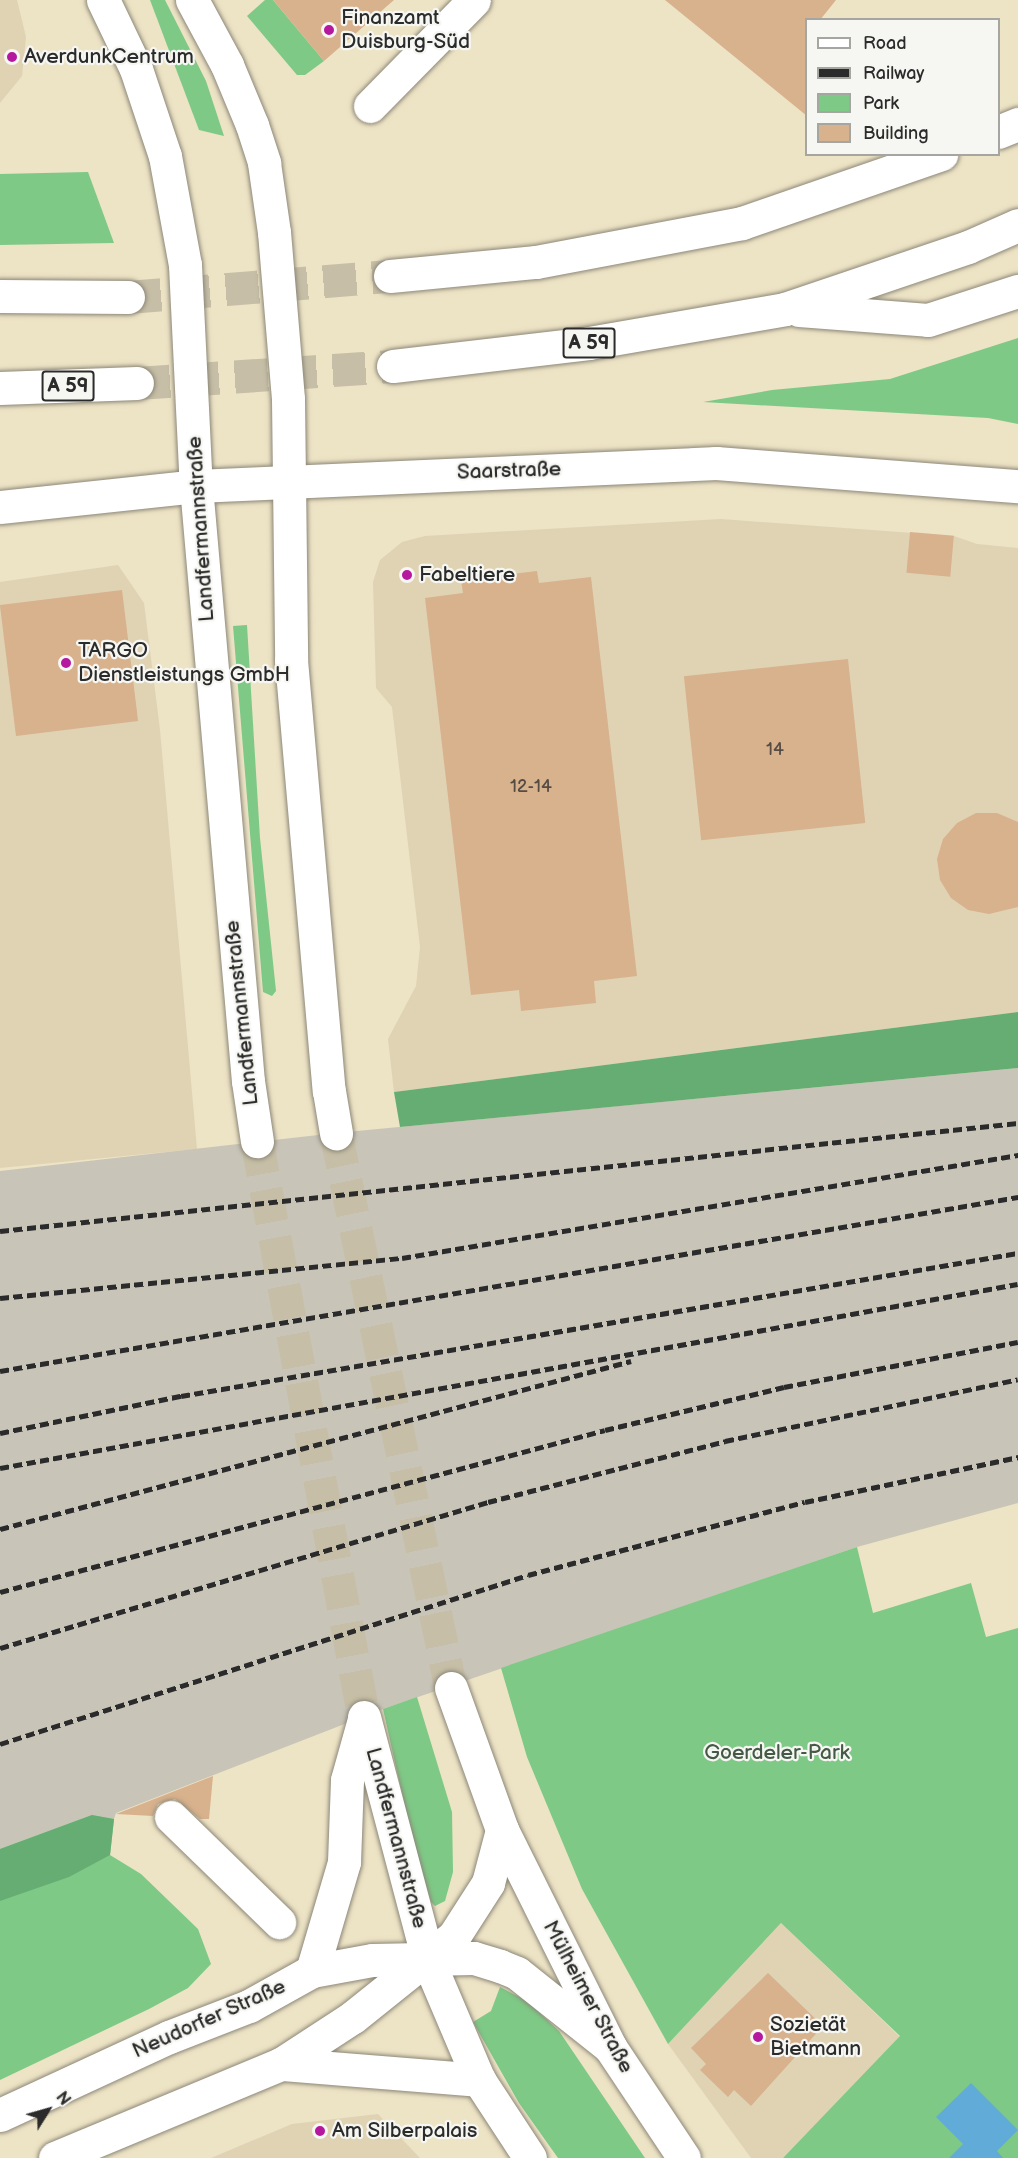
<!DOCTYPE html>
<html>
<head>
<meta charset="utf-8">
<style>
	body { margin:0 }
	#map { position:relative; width:1018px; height:2158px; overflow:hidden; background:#ede3c5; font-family:"Balsamiq Sans",sans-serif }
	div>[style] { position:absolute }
	.built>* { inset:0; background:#dfd3b4 }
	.industrial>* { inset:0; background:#c8c4b8 }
	.green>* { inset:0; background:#7ec986 }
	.forest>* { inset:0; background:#66ad73 }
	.water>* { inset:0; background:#61abd9 }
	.building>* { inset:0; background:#d8b18d; transform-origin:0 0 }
	.secondary-tunnel>* { height:33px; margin-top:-16.5px; transform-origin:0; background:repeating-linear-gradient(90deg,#c6bea6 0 33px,transparent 0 49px) }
	.highway-tunnel>* { height:33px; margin-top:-16.5px; transform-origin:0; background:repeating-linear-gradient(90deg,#c6bea6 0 33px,transparent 0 49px) }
	.roads { filter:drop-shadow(0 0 2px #8c8778) drop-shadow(0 0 2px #8c8778) }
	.street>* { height:33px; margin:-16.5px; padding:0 16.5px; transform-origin:16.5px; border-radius:16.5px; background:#fff }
	.secondary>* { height:33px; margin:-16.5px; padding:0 16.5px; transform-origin:16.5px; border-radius:16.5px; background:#fff }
	.highway>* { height:33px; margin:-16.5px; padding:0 16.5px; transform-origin:16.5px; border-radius:16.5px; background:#fff }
	.rail>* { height:4.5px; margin-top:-2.25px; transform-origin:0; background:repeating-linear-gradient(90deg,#2b2b2b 0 9px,transparent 0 13.5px) }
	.dots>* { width:16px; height:16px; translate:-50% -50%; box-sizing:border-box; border:3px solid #f6f6f2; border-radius:50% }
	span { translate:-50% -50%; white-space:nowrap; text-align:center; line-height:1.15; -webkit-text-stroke:4.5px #f6f6f2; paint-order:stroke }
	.number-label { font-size:18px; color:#564c44 }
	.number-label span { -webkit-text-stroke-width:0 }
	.shield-label span { padding:2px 4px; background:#f6f6f2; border:2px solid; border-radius:4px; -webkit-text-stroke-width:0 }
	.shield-label { font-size:20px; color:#2b2b2b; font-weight:700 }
	.poi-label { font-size:21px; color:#2b2b2b }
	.left { translate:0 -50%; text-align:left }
	.street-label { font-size:21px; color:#2b2b2b }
	.park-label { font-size:21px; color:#445a46 }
	.legend { position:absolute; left:805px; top:18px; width:195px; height:138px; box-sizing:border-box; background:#f6f6f2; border:2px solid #a5a5a2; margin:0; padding:8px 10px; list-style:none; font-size:18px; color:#2b2b2b }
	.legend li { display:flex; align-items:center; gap:12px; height:30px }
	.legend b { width:30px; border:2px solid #a5a5a2 }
	.north { position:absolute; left:18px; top:2080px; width:60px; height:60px; -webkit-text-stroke:4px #f6f6f2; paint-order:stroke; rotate:53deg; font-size:16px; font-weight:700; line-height:24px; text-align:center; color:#2b2b2b }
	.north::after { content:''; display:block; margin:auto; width:21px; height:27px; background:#2b2b2b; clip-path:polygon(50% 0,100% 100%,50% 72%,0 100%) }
</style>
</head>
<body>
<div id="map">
	<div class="built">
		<div style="clip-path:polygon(0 0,17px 0,26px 37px,22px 76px,0 103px)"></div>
		<div style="clip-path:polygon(721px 519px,954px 536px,977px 544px,1018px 548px,1018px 1012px,394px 1092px,388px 1039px,416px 986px,420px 947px,392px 707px,376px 688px,373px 582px,380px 560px,402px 542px,425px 536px)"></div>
		<div style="clip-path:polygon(118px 565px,144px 603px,160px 730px,197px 1149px,0 1168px,0 582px)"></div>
		<div style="clip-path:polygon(781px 1923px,900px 2037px,783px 2158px,751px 2158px,668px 2044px)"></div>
		<div style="clip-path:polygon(378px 2114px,420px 2158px,211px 2158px,292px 2124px)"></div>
	</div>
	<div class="industrial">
		<div style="clip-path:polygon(1018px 1068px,1018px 1503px,857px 1547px,383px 1709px,116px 1813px,114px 1819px,92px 1815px,0 1849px,0 1171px,336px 1133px)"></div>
	</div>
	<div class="green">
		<div style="clip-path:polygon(150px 0,165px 0,206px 81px,224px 136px,199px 130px)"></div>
		<div style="clip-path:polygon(265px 0,273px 0,324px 61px,305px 75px,297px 75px,247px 16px)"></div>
		<div style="clip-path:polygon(88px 172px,114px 243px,0 245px,0 174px)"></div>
		<div style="clip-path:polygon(1018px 338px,1018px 424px,988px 418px,703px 402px,772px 390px,890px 379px)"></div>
		<div style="clip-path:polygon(247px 625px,260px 838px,276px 991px,272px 996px,263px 992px,233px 626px)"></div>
		<div style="clip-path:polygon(857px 1547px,873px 1613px,971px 1583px,986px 1637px,1018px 1628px,1018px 2158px,783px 2158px,900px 2036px,781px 1923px,668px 2044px,582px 1889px,527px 1757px,501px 1668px)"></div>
		<div style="clip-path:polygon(417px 1697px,452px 1812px,453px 1872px,445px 1901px,435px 1906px,431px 1902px,412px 1838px,383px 1709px)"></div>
		<div style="clip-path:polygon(92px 1815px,114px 1819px,110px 1855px,141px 1874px,198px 1929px,211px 1964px,188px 1988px,149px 2009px,0 2080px,0 1849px)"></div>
		<div style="clip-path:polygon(500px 1987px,527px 2001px,559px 2031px,645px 2158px,558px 2158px,519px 2103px,473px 2022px,491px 2011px)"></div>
	</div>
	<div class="forest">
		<div style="clip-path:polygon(1018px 1012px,1018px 1068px,400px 1127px,394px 1092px)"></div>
		<div style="clip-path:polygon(92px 1815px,114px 1819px,110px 1855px,69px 1877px,0 1901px,0 1849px)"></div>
	</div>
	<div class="water">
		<div style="clip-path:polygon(971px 2083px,1018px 2130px,997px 2151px,1003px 2158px,949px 2158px,963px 2144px,936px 2117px)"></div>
	</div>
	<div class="building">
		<div style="clip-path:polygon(273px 0,394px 0,324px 61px)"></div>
		<div style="clip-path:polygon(665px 0,836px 0,820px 20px,807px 20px,807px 116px)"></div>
		<div style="left:910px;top:532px;width:44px;height:41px;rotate:5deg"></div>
		<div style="clip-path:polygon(537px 571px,539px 583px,591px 577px,637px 976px,594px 981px,596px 1003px,521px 1011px,519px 990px,471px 995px,425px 598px,463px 593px,461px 580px)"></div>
		<div style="left:122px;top:590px;width:132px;height:123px;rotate:83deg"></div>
		<div style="left:848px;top:659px;width:165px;height:165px;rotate:84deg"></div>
		<div style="clip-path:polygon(976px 813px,997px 813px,1018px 822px,1018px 907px,989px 914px,968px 910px,951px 898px,940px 880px,937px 859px,943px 839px,957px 823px)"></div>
		<div style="clip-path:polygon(213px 1776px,209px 1819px,200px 1819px,175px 1799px,158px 1804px,153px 1816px,116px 1814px)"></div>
		<div style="clip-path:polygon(768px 1973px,823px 2026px,751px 2106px,734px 2090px,728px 2097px,700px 2070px,706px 2064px,691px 2048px)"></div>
	</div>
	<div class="secondary-tunnel">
		<div style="left:336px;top:1133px;width:567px;rotate:78.29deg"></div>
		<div style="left:257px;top:1141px;width:586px;rotate:79.48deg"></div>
	</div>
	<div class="highway-tunnel">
		<div style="left:128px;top:297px;width:263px;rotate:-4.6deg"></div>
		<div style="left:137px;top:383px;width:257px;rotate:-3.8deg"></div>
	</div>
	<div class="roads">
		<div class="street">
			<div style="left:370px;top:106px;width:148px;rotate:-45.5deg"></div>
			<div style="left:171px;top:1817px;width:151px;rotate:44.2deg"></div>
		</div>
		<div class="secondary">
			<div style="left:103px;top:0;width:76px;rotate:64.4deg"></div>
			<div style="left:136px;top:69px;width:92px;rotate:71.6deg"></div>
			<div style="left:165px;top:156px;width:111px;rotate:79.6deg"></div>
			<div style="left:185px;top:265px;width:221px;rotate:87.2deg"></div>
			<div style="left:196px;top:486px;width:597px;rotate:85.01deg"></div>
			<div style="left:248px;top:1081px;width:61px;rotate:81.5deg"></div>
			<div style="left:192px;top:0;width:74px;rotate:61.7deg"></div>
			<div style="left:227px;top:65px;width:65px;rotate:67.4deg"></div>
			<div style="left:252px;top:125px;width:40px;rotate:72deg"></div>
			<div style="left:264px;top:163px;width:70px;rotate:81.8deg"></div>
			<div style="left:274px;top:232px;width:168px;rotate:85.2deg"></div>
			<div style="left:288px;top:399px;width:261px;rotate:89.3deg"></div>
			<div style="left:291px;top:660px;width:433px;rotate:85deg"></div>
			<div style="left:329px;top:1091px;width:43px;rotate:80.5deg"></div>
			<div style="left:0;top:507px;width:197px;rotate:-6.1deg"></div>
			<div style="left:196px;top:486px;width:521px;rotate:-2.53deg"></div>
			<div style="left:716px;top:463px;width:303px;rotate:4.4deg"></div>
			<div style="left:451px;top:1688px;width:151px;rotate:70.2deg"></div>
			<div style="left:502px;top:1830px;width:242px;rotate:63.5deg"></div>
			<div style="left:610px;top:2047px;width:133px;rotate:56.3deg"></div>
			<div style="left:364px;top:1717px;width:251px;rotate:75.2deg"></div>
			<div style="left:428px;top:1960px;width:130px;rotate:67deg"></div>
			<div style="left:479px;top:2080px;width:93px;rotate:56.8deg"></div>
			<div style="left:312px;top:1971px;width:114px;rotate:-73.6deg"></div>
			<div style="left:344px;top:1862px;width:82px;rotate:-87.9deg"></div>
			<div style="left:347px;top:1780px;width:63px;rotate:-74.4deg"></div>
			<div style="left:281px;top:2064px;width:199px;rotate:4.6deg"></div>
			<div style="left:0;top:2115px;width:186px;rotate:-24.8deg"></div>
			<div style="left:169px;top:2037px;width:86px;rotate:-21.2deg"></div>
			<div style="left:249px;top:2006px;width:72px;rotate:-29.1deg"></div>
			<div style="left:312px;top:1971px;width:61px;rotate:-10.4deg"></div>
			<div style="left:372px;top:1960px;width:102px;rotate:-1.1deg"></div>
			<div style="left:474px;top:1958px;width:27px;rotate:17deg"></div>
			<div style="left:500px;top:1966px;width:18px;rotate:22deg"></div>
			<div style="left:517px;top:1973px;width:119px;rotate:38.5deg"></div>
			<div style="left:55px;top:2158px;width:245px;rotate:-22.6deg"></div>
			<div style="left:281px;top:2064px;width:86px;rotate:-33.1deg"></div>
			<div style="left:353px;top:2017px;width:129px;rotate:-38.7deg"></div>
			<div style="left:454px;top:1936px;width:63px;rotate:-57.3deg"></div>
			<div style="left:488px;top:1883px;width:55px;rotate:-75.2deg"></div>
		</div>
		<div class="highway">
			<div style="left:998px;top:132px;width:22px;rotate:-22deg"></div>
			<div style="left:390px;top:276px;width:147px;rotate:-5.5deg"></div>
			<div style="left:536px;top:262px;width:210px;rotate:-10.7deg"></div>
			<div style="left:742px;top:223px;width:211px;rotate:-19.1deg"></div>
			<div style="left:0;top:296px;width:128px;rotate:0.4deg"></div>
			<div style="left:799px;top:310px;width:129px;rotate:4.4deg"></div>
			<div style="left:928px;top:320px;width:95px;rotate:-17.9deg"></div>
			<div style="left:393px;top:366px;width:197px;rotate:-6.7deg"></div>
			<div style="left:589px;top:343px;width:199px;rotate:-9.8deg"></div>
			<div style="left:785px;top:309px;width:193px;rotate:-18.7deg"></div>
			<div style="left:968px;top:247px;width:55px;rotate:-23.7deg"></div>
			<div style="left:0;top:388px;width:137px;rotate:-2.1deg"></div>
		</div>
	</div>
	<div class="rail">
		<div style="left:0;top:1231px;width:1024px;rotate:-6.06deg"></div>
		<div style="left:0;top:1298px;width:404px;rotate:-5.7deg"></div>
		<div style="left:402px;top:1258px;width:625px;rotate:-9.49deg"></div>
		<div style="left:0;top:1371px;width:1033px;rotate:-9.7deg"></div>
		<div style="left:0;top:1433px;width:185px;rotate:-11.6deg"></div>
		<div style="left:181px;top:1396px;width:849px;rotate:-9.7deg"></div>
		<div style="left:0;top:1468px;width:1034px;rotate:-10.25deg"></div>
		<div style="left:0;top:1529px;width:653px;rotate:-14.91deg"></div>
		<div style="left:0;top:1592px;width:626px;rotate:-14.99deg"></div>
		<div style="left:605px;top:1430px;width:184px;rotate:-13.5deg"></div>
		<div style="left:784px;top:1387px;width:238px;rotate:-10.9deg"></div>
		<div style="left:0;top:1648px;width:509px;rotate:-16.66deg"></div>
		<div style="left:488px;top:1502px;width:245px;rotate:-14.4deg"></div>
		<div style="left:725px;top:1441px;width:299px;rotate:-11.9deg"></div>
		<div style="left:0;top:1744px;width:554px;rotate:-17.75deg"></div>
		<div style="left:528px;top:1575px;width:286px;rotate:-14.8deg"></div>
		<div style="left:805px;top:1502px;width:218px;rotate:-11.9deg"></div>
	</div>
	<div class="dots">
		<div style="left:329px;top:30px;background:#b5179e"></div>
		<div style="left:12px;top:57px;background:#b5179e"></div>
		<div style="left:407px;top:575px;background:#b5179e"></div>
		<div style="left:66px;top:663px;background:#b5179e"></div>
		<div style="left:758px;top:2037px;background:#b5179e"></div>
		<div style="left:320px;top:2131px;background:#b5179e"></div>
	</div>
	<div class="number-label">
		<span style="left:775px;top:750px">14</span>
		<span style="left:531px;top:787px">12-14</span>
	</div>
	<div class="shield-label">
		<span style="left:589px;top:343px">A 59</span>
		<span style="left:68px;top:386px">A 59</span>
	</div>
	<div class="poi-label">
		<span class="left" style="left:341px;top:30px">Finanzamt<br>Duisburg-Süd</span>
		<span class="left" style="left:24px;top:57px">AverdunkCentrum</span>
		<span class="left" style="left:419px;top:575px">Fabeltiere</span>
		<span class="left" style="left:78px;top:663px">TARGO<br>Dienstleistungs GmbH</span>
		<span class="left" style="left:770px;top:2037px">Sozietät<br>Bietmann</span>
		<span class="left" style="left:332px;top:2131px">Am Silberpalais</span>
	</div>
	<div class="street-label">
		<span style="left:509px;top:471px;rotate:-2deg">Saarstraße</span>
		<span style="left:201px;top:529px;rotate:-94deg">Landfermannstraße</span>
		<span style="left:242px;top:1013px;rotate:-96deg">Landfermannstraße</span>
		<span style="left:396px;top:1838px;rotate:75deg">Landfermannstraße</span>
		<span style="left:588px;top:1997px;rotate:62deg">Mülheimer Straße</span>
		<span style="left:209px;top:2019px;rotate:-24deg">Neudorfer Straße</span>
	</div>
	<div class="park-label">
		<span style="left:777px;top:1753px">Goerdeler-Park</span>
	</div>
	<ul class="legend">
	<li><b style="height:8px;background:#fff"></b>Road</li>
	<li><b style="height:8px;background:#2b2b2b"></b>Railway</li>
	<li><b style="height:16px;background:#7ec986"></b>Park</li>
	<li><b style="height:16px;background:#d8b18d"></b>Building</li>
	</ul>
	<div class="north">N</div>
</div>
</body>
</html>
